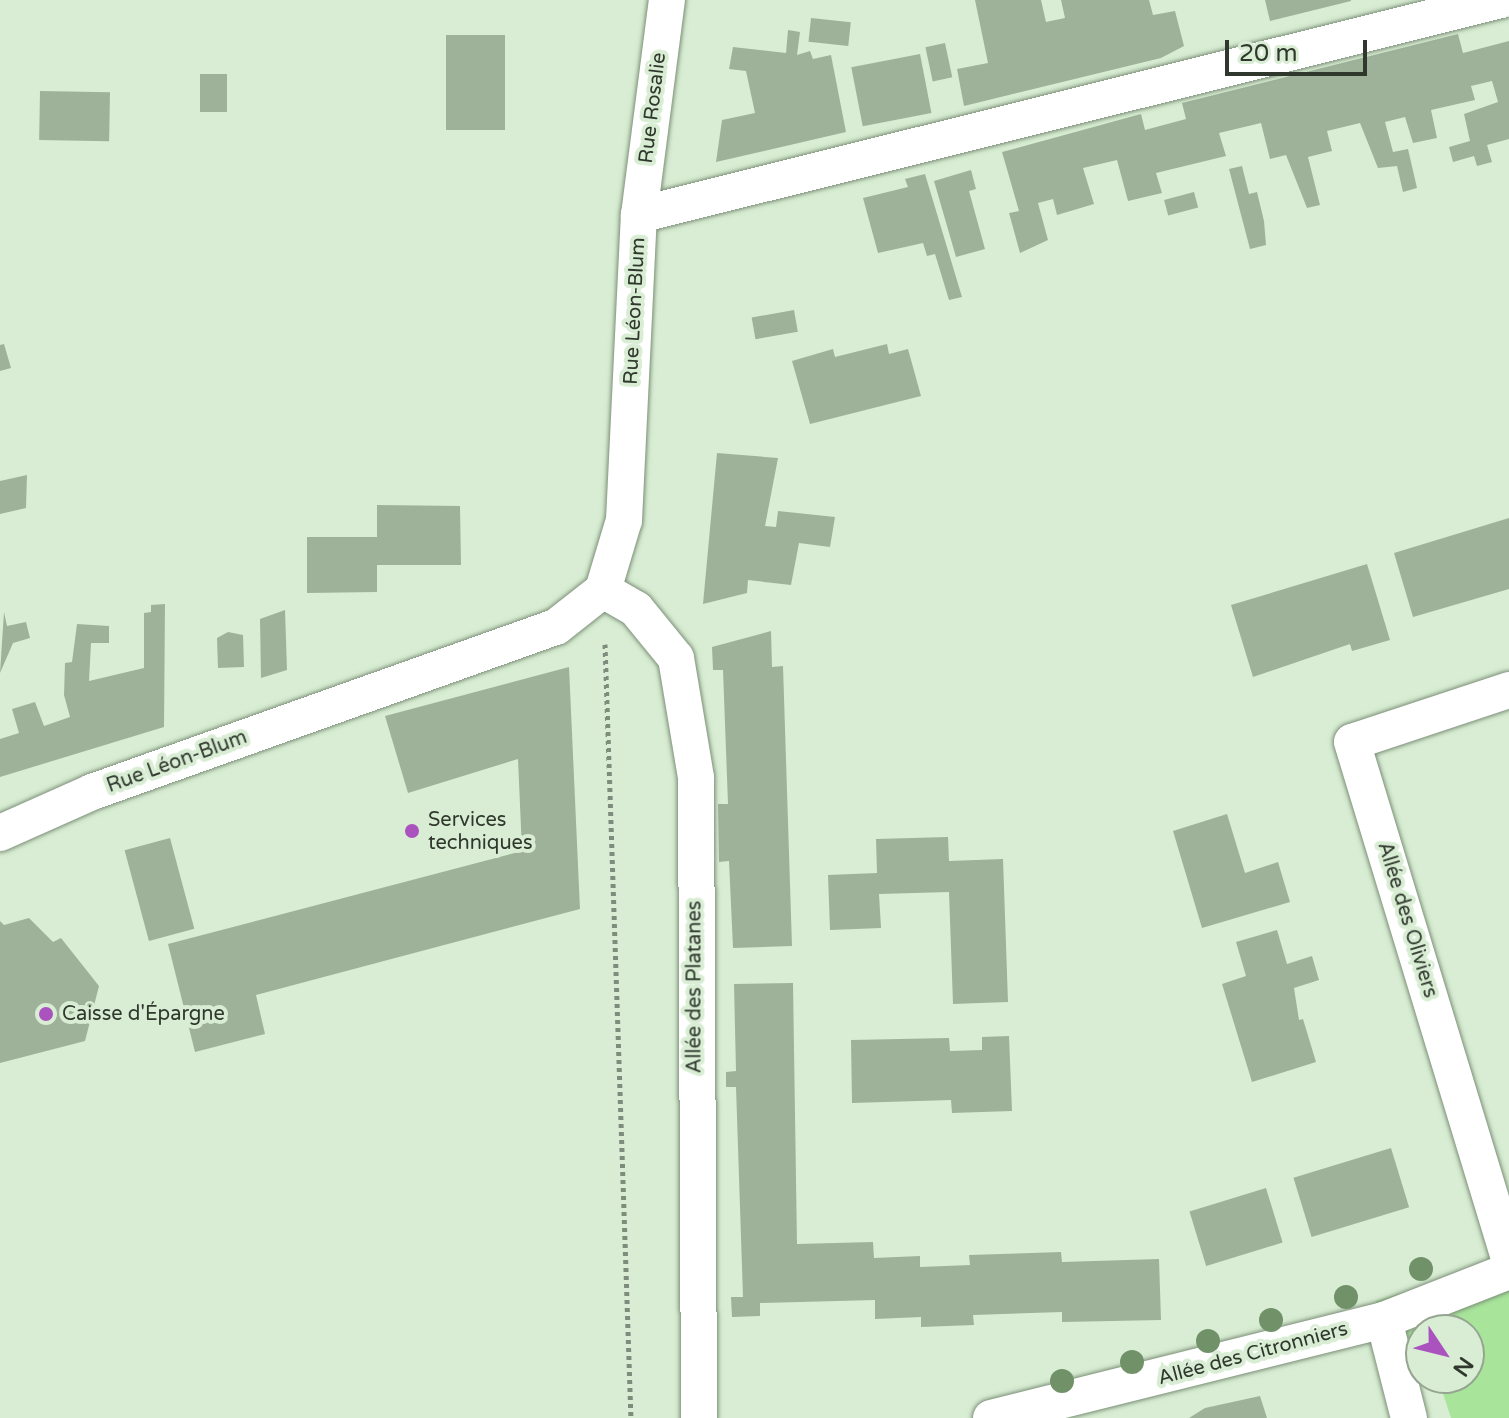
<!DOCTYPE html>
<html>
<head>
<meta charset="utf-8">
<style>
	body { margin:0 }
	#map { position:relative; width:1509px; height:1418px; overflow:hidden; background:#d8edd3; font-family:"Varela Round",sans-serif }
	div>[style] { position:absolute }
	.green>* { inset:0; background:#a8e59b }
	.building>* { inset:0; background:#9eb29a; transform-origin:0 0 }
	.path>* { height:5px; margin-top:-2.5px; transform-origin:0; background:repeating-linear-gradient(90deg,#7e8c7b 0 4px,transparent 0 8px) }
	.roads { filter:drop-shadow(0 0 2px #7c8f78) drop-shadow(0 0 2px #7c8f78) }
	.street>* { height:36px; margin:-18px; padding:0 18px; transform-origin:18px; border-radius:18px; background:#fff }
	.trees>* { width:24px; height:24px; margin:-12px; border-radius:50%; background:#719269 }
	.dots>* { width:22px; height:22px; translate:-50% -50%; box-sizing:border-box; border:4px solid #d8edd3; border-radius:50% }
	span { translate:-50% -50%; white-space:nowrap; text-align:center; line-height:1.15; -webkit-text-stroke:8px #d8edd3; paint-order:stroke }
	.street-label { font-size:20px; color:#30382e }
	.poi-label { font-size:20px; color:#30382e }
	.left { translate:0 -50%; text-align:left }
	.north { position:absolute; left:1405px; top:1314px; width:80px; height:80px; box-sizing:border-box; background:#d8edd3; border:2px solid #95a591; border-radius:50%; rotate:125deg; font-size:22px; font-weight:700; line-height:32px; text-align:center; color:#30382e }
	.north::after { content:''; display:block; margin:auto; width:28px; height:36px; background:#aa52be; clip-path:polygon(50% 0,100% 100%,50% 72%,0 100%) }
	.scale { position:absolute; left:1225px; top:40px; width:142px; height:36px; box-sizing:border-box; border:4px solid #30382e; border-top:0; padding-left:10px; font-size:24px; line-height:28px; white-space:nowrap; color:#30382e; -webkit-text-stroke:6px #d8edd3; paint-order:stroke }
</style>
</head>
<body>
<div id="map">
	<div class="green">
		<div style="clip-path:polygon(1509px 1260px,1509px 1418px,1451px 1418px,1438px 1378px,1469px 1378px,1469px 1330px,1421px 1330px,1421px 1357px,1375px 1301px)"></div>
	</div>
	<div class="building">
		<div style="clip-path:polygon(975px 0,1041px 0,1046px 22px,1065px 18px,1061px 0,1149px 0,1153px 15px,1175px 11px,1184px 46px,1161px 58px,964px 106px,957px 69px,988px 63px)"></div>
		<div style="clip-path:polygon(1265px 0,1351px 0,1351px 1px,1270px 21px)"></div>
		<div style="left:811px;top:18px;width:40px;height:24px;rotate:6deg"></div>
		<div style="clip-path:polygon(788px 30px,800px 32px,797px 55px,810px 51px,813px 59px,831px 55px,846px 132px,716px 162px,722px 120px,755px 113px,746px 71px,729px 69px,733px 47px,786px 53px)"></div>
		<div style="clip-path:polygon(1458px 34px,1463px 53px,1509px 41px,1509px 139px,1487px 145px,1492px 162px,1477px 166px,1474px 156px,1453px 162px,1449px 147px,1470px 141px,1464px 114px,1498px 102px,1492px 81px,1471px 86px,1475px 100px,1431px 110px,1437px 138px,1413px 143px,1405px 117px,1385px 122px,1393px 152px,1408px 149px,1417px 188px,1403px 192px,1397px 166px,1378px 168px,1360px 123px,1327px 131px,1332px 151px,1308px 157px,1320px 205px,1307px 208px,1286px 155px,1270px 159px,1261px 123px,1219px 133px,1226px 156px,1156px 173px,1162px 193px,1128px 201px,1117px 160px,1083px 168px,1094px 204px,1057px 215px,1053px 199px,1038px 203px,1048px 240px,1020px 253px,1009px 213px,1019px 211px,1002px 152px,1141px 114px,1145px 130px,1186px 119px,1182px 103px)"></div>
		<div style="left:446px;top:35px;width:59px;height:95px"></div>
		<div style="left:945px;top:43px;width:35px;height:20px;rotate:78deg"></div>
		<div style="left:920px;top:54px;width:60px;height:70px;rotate:79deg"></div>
		<div style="left:227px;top:74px;width:38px;height:27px;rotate:90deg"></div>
		<div style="left:40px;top:91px;width:70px;height:49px;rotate:1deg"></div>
		<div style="clip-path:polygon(1242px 166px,1249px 194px,1257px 192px,1264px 221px,1266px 245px,1250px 249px,1229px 169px)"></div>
		<div style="clip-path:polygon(971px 170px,976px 189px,969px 191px,985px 249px,956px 257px,934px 181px)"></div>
		<div style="clip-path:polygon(925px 174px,962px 297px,949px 300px,935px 254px,927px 256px,923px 243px,878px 253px,863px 198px,908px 187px,905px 179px)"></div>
		<div style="left:1194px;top:192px;width:16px;height:31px;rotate:75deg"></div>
		<div style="left:794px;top:310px;width:22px;height:43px;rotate:80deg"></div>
		<div style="clip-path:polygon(4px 344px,11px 368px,0 371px,0 345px)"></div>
		<div style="clip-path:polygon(887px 344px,889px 354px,908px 349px,921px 396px,810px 424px,792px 361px,833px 349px,835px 357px)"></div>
		<div style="clip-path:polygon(717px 453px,778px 458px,765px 526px,776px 527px,778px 511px,835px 517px,830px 547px,799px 543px,791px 585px,748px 580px,747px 593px,703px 604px)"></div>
		<div style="clip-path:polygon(27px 475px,26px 508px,0 514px,0 481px)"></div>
		<div style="clip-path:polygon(377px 505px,460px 506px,461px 565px,377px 565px,377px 592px,307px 593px,307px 537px,377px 537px)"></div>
		<div style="clip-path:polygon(1509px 518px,1509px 589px,1413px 617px,1394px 553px)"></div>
		<div style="clip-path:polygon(1367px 564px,1390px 640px,1352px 651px,1350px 644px,1253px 677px,1231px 605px)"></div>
		<div style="clip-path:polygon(165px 604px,164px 727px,0 777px,0 739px,19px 733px,12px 709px,35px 702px,44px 726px,70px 717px,64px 695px,65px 663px,72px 662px,77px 624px,109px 626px,109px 643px,91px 643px,89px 681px,144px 668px,144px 613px,151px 612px,151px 605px)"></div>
		<div style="clip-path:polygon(285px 610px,287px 670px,261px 678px,260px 619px)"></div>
		<div style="clip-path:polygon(4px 612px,7px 626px,26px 622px,30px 638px,13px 643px,0 673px)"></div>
		<div style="clip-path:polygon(771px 631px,772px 667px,783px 666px,792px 946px,733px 948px,729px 861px,719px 862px,718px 804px,728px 804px,723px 670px,713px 670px,712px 647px)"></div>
		<div style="clip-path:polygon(228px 632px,243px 635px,244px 667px,218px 668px,217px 638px)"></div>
		<div style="clip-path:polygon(569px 667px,580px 909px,256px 995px,265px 1034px,195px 1052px,168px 944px,522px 851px,518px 759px,408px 793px,385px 716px)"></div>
		<div style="clip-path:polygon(1227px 814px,1245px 873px,1278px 862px,1290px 902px,1202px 928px,1173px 831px)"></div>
		<div style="clip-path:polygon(948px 837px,949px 861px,1003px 859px,1008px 1002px,953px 1004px,949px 892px,879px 894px,881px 928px,830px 930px,828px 875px,877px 873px,876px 839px)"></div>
		<div style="left:170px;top:838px;width:94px;height:47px;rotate:75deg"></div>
		<div style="clip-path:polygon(29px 918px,53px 942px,61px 938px,99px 986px,85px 1041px,0 1063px,0 921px,4px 925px)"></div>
		<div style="clip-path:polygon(1277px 930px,1287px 964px,1312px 956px,1319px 980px,1294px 988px,1299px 1020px,1303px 1019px,1316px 1062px,1252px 1082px,1222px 984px,1246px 976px,1236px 942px)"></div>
		<div style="clip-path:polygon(793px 983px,797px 1244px,873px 1242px,874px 1258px,920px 1256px,920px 1267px,970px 1265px,969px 1255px,1061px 1252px,1062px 1262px,1159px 1259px,1161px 1320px,1062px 1322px,1062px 1312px,973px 1315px,974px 1325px,921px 1327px,921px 1317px,875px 1319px,875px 1300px,760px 1303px,760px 1316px,732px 1317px,731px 1297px,743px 1297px,736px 1087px,726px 1087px,726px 1072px,736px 1071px,734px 984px)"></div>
		<div style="clip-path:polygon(1009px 1036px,1012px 1111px,952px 1113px,951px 1100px,852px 1103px,851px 1040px,949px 1038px,950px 1051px,982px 1050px,982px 1037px)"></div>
		<div style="left:1391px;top:1148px;width:62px;height:102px;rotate:73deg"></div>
		<div style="left:1266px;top:1188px;width:57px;height:80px;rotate:73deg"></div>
		<div style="clip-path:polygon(1260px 1396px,1267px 1418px,1189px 1418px,1205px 1408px)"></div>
	</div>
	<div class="path">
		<div style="left:605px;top:644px;width:774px;rotate:88.08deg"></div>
	</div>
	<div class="roads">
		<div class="street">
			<div style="left:639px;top:215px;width:217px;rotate:-82.6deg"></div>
			<div style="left:603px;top:590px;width:38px;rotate:30deg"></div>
			<div style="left:636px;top:609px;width:63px;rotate:50.8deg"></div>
			<div style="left:676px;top:658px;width:122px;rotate:80.5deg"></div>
			<div style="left:696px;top:778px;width:640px;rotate:89.73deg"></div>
			<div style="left:1509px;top:690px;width:165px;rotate:161.7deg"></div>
			<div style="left:1352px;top:742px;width:539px;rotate:73.08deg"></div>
			<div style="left:0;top:833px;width:101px;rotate:-24deg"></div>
			<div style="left:92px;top:792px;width:492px;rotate:-19.6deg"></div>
			<div style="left:556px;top:627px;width:60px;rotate:-38.2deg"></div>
			<div style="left:603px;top:590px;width:73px;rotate:-73.3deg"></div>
			<div style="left:624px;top:520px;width:305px;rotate:-87.2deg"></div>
			<div style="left:639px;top:215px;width:888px;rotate:-14deg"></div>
			<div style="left:1384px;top:1320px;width:101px;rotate:75.7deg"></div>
			<div style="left:991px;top:1418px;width:405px;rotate:-14deg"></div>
			<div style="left:1384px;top:1320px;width:134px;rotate:-21.4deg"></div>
		</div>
	</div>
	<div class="trees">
		<div style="left:1421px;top:1269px"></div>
		<div style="left:1346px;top:1297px"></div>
		<div style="left:1271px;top:1320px"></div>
		<div style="left:1208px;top:1341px"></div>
		<div style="left:1132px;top:1362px"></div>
		<div style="left:1062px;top:1381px"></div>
	</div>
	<div class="dots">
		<div style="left:412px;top:831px;background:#aa52be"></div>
		<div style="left:46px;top:1014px;background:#aa52be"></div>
	</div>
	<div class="street-label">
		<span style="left:653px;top:108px;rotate:-83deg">Rue Rosalie</span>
		<span style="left:635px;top:311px;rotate:-87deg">Rue Léon-Blum</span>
		<span style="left:177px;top:762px;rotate:-20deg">Rue Léon-Blum</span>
		<span style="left:1407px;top:920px;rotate:73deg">Allée des Oliviers</span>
		<span style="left:695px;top:987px;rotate:-90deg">Allée des Platanes</span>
		<span style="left:1253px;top:1354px;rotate:-15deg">Allée des Citronniers</span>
	</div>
	<div class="poi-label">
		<span class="left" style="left:428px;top:832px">Services<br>techniques</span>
		<span class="left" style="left:62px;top:1014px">Caisse d'Épargne</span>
	</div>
	<div class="north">N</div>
	<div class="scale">20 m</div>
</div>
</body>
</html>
